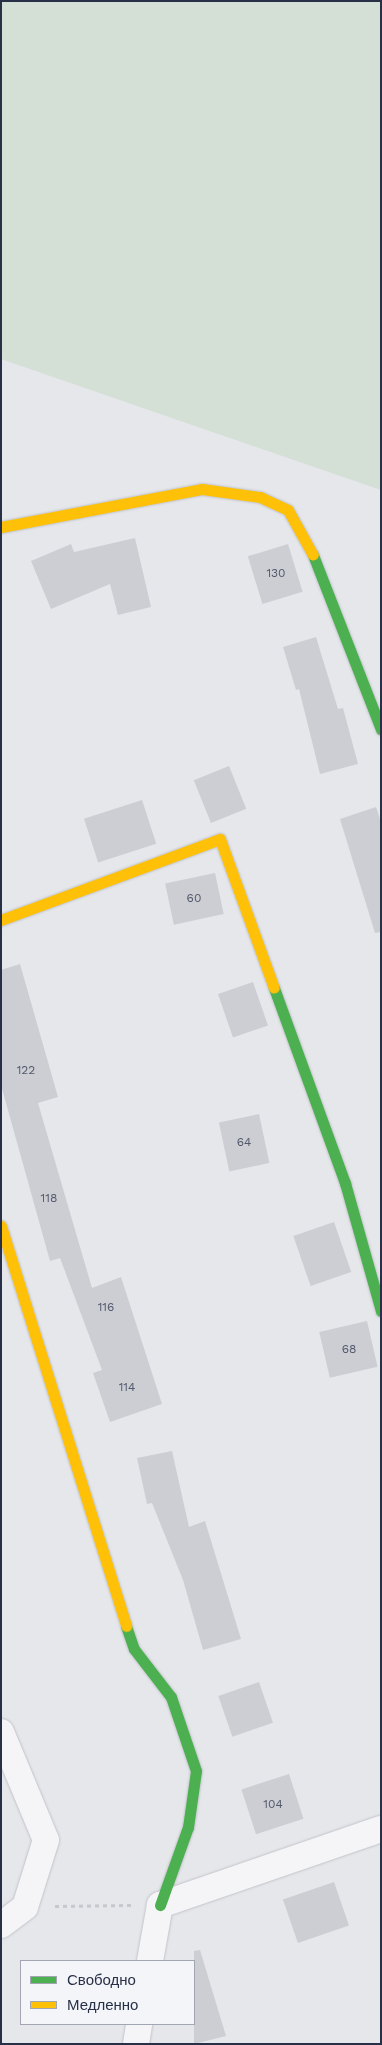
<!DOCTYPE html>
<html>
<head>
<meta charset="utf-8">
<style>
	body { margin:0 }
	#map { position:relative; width:382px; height:2045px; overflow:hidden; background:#e5e7eb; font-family:"Work Sans",sans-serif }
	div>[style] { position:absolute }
	.green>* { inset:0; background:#d4dfd5 }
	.building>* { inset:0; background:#ccced3; transform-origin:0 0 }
	.path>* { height:3px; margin-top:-1.5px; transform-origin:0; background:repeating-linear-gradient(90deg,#c6c8cd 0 4px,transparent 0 8px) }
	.roads { filter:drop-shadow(0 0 1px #c2c4c9) drop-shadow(0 0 1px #c2c4c9) }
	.street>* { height:26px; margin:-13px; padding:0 13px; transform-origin:13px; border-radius:13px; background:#f5f5f7 }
	.fast>* { height:11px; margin:-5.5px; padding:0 5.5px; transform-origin:5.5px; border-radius:5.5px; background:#4caf50 }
	.slow>* { height:11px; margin:-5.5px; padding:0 5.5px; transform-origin:5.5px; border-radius:5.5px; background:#ffc107 }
	span { translate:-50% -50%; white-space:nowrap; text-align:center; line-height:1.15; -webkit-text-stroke:5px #f3f5f9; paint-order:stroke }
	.number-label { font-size:12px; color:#53596c }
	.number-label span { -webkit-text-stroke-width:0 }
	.frame { position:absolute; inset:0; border:2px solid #283047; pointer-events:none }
	.legend { position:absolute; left:20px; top:1960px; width:175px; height:65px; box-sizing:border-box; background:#f3f5f9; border:1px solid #a2a6b2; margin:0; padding:6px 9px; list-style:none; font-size:15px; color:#283047 }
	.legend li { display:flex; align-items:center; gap:10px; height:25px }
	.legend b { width:25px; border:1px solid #a2a6b2 }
</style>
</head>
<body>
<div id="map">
	<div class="green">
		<div style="clip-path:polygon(1px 1px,381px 1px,381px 490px,1px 359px)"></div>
	</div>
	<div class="building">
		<div style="clip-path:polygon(135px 538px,151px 607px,118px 615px,110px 584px,51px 609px,31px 561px,71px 544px,74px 552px)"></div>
		<div style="left:288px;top:544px;width:50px;height:42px;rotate:73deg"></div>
		<div style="clip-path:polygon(316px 637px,338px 709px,343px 708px,358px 764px,320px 774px,299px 689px,296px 690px,283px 647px)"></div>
		<div style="left:229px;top:766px;width:46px;height:38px;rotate:68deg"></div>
		<div style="left:142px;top:800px;width:46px;height:61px;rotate:72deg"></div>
		<div style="clip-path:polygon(376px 807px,381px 822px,381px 932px,375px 933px,340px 819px)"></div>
		<div style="left:215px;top:873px;width:42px;height:51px;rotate:78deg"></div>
		<div style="clip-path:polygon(20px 964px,58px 1097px,38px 1103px,92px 1288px,121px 1277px,162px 1404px,110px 1422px,93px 1373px,102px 1370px,60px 1258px,50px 1261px,1px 1085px,1px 970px)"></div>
		<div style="left:253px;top:982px;width:46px;height:37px;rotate:71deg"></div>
		<div style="left:259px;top:1114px;width:50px;height:41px;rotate:78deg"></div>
		<div style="left:334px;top:1222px;width:53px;height:43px;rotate:71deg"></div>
		<div style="left:367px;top:1321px;width:47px;height:49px;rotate:77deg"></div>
		<div style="clip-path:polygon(172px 1451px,189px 1527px,205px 1521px,241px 1639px,203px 1650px,183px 1580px,152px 1503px,147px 1504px,137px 1458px)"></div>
		<div style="left:259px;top:1682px;width:43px;height:43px;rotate:71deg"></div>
		<div style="left:289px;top:1774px;width:47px;height:50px;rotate:72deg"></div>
		<div style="left:334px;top:1882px;width:46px;height:54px;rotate:71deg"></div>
		<div style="clip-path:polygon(200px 1950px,226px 2036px,194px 2044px,194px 1951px)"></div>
	</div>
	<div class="path">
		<div style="left:55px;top:1906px;width:77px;rotate:-0.7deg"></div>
	</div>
	<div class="roads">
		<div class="street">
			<div style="left:1px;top:1732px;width:117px;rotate:67.4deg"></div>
			<div style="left:46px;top:1840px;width:70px;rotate:107.4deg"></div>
			<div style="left:25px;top:1907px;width:30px;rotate:143deg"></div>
			<div style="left:150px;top:1961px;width:57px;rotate:-79.9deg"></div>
			<div style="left:160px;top:1905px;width:234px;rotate:-19deg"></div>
			<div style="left:136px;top:2044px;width:20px;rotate:-81deg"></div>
		</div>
		<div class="fast">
			<div style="left:313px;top:555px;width:187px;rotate:68.7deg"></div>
			<div style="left:274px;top:988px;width:208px;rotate:70deg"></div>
			<div style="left:345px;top:1183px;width:133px;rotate:74.3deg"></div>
			<div style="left:126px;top:1626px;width:24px;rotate:71deg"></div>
			<div style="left:134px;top:1649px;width:61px;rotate:52.4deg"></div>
			<div style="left:171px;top:1697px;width:78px;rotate:71.3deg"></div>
			<div style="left:196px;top:1771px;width:57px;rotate:98.1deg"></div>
			<div style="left:188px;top:1827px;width:83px;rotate:109.7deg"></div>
		</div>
		<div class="slow">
			<div style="left:1px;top:527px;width:205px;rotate:-10.7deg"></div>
			<div style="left:202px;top:489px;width:59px;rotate:7.9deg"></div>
			<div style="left:260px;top:497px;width:31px;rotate:25deg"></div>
			<div style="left:288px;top:510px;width:51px;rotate:60.9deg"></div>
			<div style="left:1px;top:920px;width:233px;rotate:-20.3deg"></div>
			<div style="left:220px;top:839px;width:158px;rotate:70.1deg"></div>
			<div style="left:1px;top:1226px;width:419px;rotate:72.6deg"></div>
		</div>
	</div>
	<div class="number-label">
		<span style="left:276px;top:574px">130</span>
		<span style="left:194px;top:899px">60</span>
		<span style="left:26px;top:1071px">122</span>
		<span style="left:244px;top:1143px">64</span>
		<span style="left:49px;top:1199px">118</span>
		<span style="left:106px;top:1308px">116</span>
		<span style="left:349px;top:1350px">68</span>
		<span style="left:127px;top:1388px">114</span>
		<span style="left:273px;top:1805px">104</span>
	</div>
	<div class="frame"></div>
	<ul class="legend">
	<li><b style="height:6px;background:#4caf50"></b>Свободно</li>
	<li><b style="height:6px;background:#ffc107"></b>Медленно</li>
	</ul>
</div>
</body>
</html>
